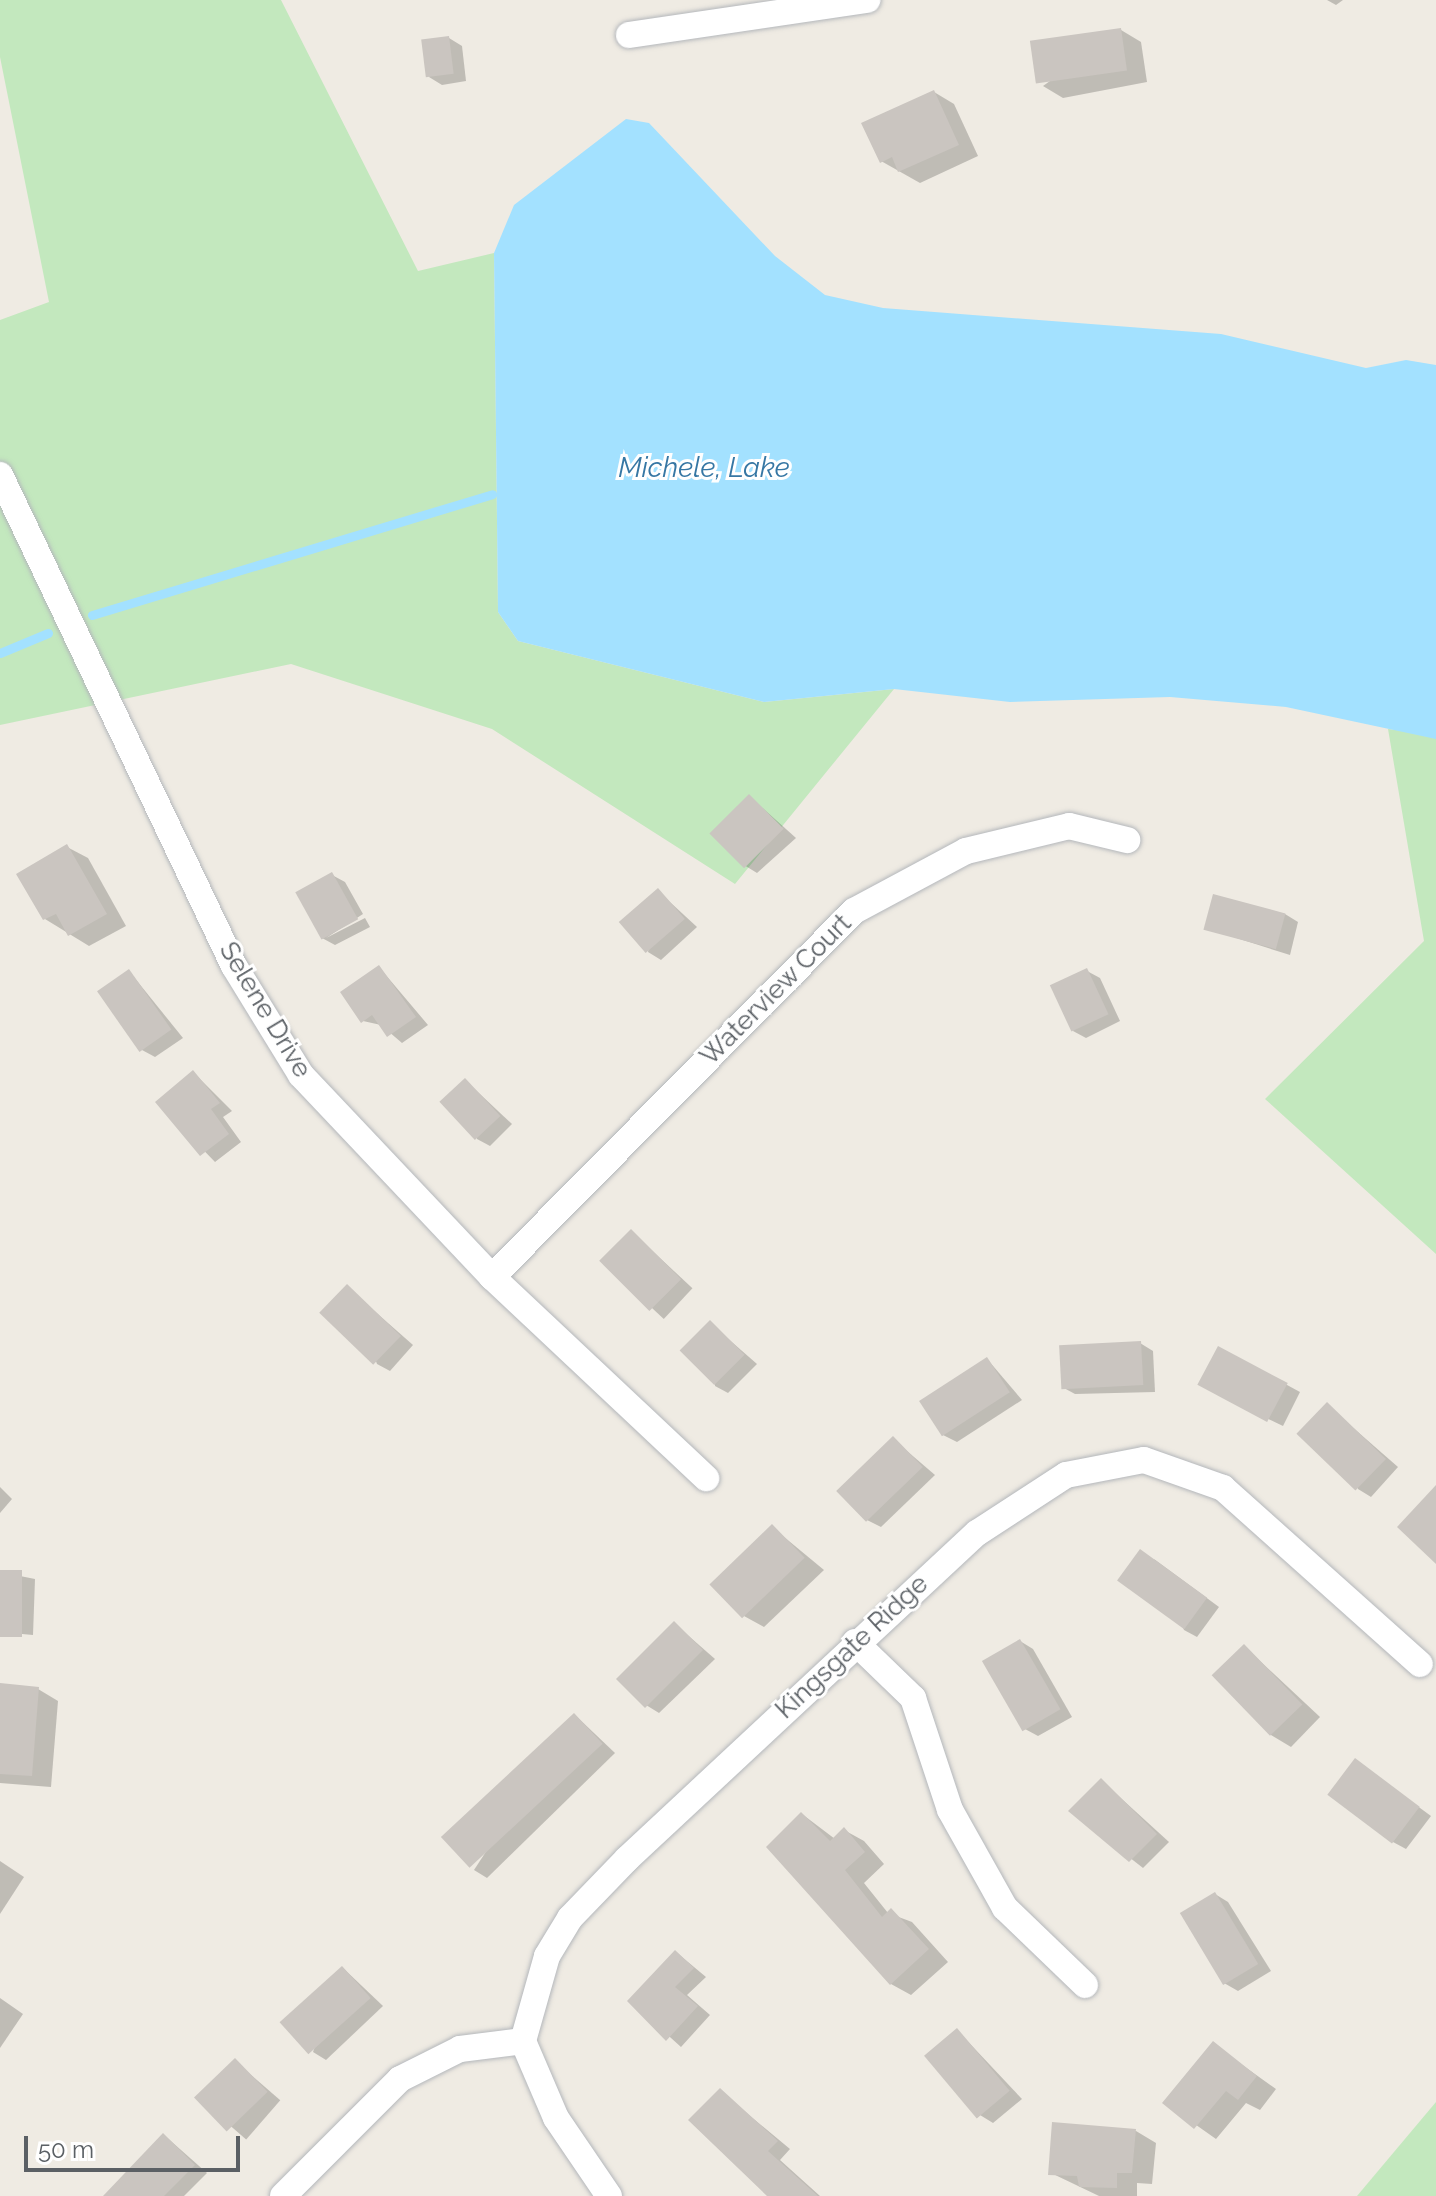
<!DOCTYPE html>
<html>
<head>
<meta charset="utf-8">
<style>
	body { margin:0 }
	#map { position:relative; width:1436px; height:2196px; overflow:hidden; background:#efebe3; font-family:Raleway,sans-serif }
	div>[style] { position:absolute }
	.green>* { inset:0; background:#c3e8be }
	.water>* { inset:0; background:#a3e1ff }
	.shadow>* { inset:0; background:#0003; transform-origin:0 0 }
	.stream>* { height:9px; margin:-4.5px; padding:0 4.5px; transform-origin:4.5px; border-radius:4.5px; background:#a3e1ff }
	.building>* { inset:0; background:#cac5c0; transform-origin:0 0 }
	.roads { filter:drop-shadow(0 0 2px #b4b7bb) drop-shadow(0 0 2px #b4b7bb) }
	.minor>* { height:26px; margin:-13px; padding:0 13px; transform-origin:13px; border-radius:13px; background:#fff }
	span { translate:-50% -50%; white-space:nowrap; text-align:center; line-height:1.15; -webkit-text-stroke:6px #fff; paint-order:stroke }
	.street-label { font-size:26px; color:#5b6065 }
	.water-label { font-size:28px; color:#3677a4; font-style:italic }
	.scale { position:absolute; left:24px; top:2136px; width:216px; height:36px; box-sizing:border-box; border:4px solid #5b6065; border-top:0; padding-left:10px; font-size:24px; line-height:28px; white-space:nowrap; color:#5b6065; -webkit-text-stroke:6px #fff; paint-order:stroke }
</style>
</head>
<body>
<div id="map">
	<div class="green">
		<div style="clip-path:polygon(0 0,281px 0,418px 271px,494px 253px,498px 612px,518px 641px,764px 702px,894px 689px,735px 884px,492px 729px,291px 664px,0 725px,0 320px,49px 302px,0 57px)"></div>
		<div style="clip-path:polygon(1388px 729px,1436px 735px,1436px 1254px,1265px 1099px,1424px 941px)"></div>
		<div style="clip-path:polygon(1436px 2102px,1436px 2196px,1357px 2196px)"></div>
	</div>
	<div class="water">
		<div style="clip-path:polygon(626px 119px,649px 123px,775px 256px,825px 295px,883px 308px,1221px 334px,1366px 368px,1406px 360px,1436px 365px,1436px 739px,1286px 707px,1170px 697px,1010px 702px,894px 689px,764px 702px,518px 641px,498px 612px,494px 253px,514px 205px)"></div>
	</div>
	<div class="shadow">
		<div style="clip-path:polygon(1327px 0,1343px 0,1336px 5px)"></div>
		<div style="clip-path:polygon(1121px 30px,1141px 42px,1147px 82px,1063px 98px,1043px 86px)"></div>
		<div style="clip-path:polygon(449px 38px,462px 46px,466px 81px,442px 85px,429px 77px)"></div>
		<div style="clip-path:polygon(934px 92px,954px 104px,978px 156px,920px 183px,881px 161px)"></div>
		<div style="clip-path:polygon(749px 796px,796px 838px,757px 873px,744px 865px)"></div>
		<div style="clip-path:polygon(67px 847px,88px 858px,126px 926px,89px 946px,45px 919px)"></div>
		<div style="clip-path:polygon(332px 875px,345px 882px,363px 914px,326px 938px,365px 918px,370px 927px,335px 945px,322px 938px)"></div>
		<div style="clip-path:polygon(658px 891px,697px 927px,661px 960px,648px 952px)"></div>
		<div style="clip-path:polygon(1285px 914px,1298px 922px,1290px 955px,1205px 928px)"></div>
		<div style="clip-path:polygon(379px 967px,428px 1025px,402px 1043px,381px 1025px,363px 1021px)"></div>
		<div style="clip-path:polygon(129px 971px,183px 1038px,155px 1057px,142px 1050px)"></div>
		<div style="clip-path:polygon(1087px 971px,1100px 978px,1120px 1021px,1086px 1038px,1073px 1031px)"></div>
		<div style="clip-path:polygon(193px 1072px,232px 1111px,223px 1117px,241px 1142px,215px 1162px,157px 1102px)"></div>
		<div style="clip-path:polygon(465px 1080px,512px 1124px,490px 1146px,477px 1139px)"></div>
		<div style="left:631px;top:1231px;width:84px;height:42px;rotate:43deg"></div>
		<div style="clip-path:polygon(347px 1287px,413px 1345px,390px 1371px,377px 1364px)"></div>
		<div style="clip-path:polygon(710px 1323px,757px 1364px,728px 1393px,715px 1386px)"></div>
		<div style="clip-path:polygon(1140px 1343px,1153px 1351px,1155px 1392px,1075px 1394px,1062px 1387px)"></div>
		<div style="clip-path:polygon(1219px 1348px,1300px 1392px,1283px 1426px,1213px 1392px)"></div>
		<div style="clip-path:polygon(988px 1360px,1022px 1400px,957px 1442px,943px 1435px)"></div>
		<div style="clip-path:polygon(1327px 1405px,1398px 1467px,1371px 1497px,1358px 1489px)"></div>
		<div style="clip-path:polygon(893px 1439px,935px 1475px,881px 1527px,867px 1520px)"></div>
		<div style="clip-path:polygon(0 1487px,12px 1499px,0 1513px)"></div>
		<div style="clip-path:polygon(772px 1527px,824px 1570px,764px 1627px,744px 1616px)"></div>
		<div style="clip-path:polygon(1154px 1559px,1219px 1607px,1197px 1637px,1184px 1630px)"></div>
		<div style="clip-path:polygon(0 1572px,35px 1579px,33px 1635px,0 1632px)"></div>
		<div style="clip-path:polygon(675px 1624px,715px 1659px,659px 1713px,646px 1705px)"></div>
		<div style="clip-path:polygon(1020px 1641px,1033px 1649px,1072px 1717px,1038px 1736px,1025px 1729px)"></div>
		<div style="clip-path:polygon(1244px 1646px,1320px 1717px,1291px 1747px,1271px 1735px)"></div>
		<div style="clip-path:polygon(0 1685px,38px 1689px,58px 1701px,51px 1787px,0 1783px)"></div>
		<div style="clip-path:polygon(575px 1715px,615px 1753px,487px 1878px,474px 1870px)"></div>
		<div style="clip-path:polygon(1356px 1761px,1431px 1816px,1406px 1849px,1393px 1842px)"></div>
		<div style="clip-path:polygon(1101px 1780px,1169px 1842px,1143px 1868px,1070px 1811px)"></div>
		<div style="clip-path:polygon(802px 1814px,835px 1839px,844px 1830px,864px 1841px,884px 1864px,864px 1883px,888px 1913px,912px 1922px,948px 1962px,911px 1995px,891px 1984px)"></div>
		<div style="clip-path:polygon(0 1861px,24px 1877px,0 1914px)"></div>
		<div style="clip-path:polygon(1215px 1894px,1228px 1902px,1271px 1971px,1238px 1991px,1224px 1983px)"></div>
		<div style="clip-path:polygon(676px 1952px,706px 1977px,687px 1995px,710px 2015px,681px 2047px,630px 2001px)"></div>
		<div style="clip-path:polygon(343px 1968px,383px 2006px,326px 2060px,313px 2052px)"></div>
		<div style="clip-path:polygon(0 1998px,23px 2014px,0 2048px)"></div>
		<div style="clip-path:polygon(958px 2031px,1022px 2099px,993px 2123px,980px 2115px)"></div>
		<div style="clip-path:polygon(1213px 2044px,1276px 2089px,1260px 2110px,1246px 2103px,1216px 2139px,1165px 2103px)"></div>
		<div style="left:235px;top:2061px;width:60px;height:52px;rotate:41deg"></div>
		<div style="clip-path:polygon(720px 2091px,790px 2149px,780px 2160px,820px 2196px,770px 2196px)"></div>
		<div style="clip-path:polygon(1053px 2125px,1136px 2131px,1156px 2143px,1152px 2184px,1137px 2183px,1137px 2196px,1099px 2196px,1051px 2173px)"></div>
		<div style="clip-path:polygon(164px 2135px,207px 2173px,184px 2196px,114px 2196px)"></div>
	</div>
	<div class="stream">
		<div style="left:92px;top:615px;width:418px;rotate:-16.8deg"></div>
		<div style="left:0;top:653px;width:52px;rotate:-22.6deg"></div>
	</div>
	<div class="building">
		<div style="left:1121px;top:28px;width:43px;height:92px;rotate:82deg"></div>
		<div style="left:449px;top:36px;width:38px;height:28px;rotate:83deg"></div>
		<div style="clip-path:polygon(934px 90px,959px 145px,898px 172px,892px 157px,880px 163px,861px 123px)"></div>
		<div style="left:749px;top:794px;width:49px;height:56px;rotate:45deg"></div>
		<div style="clip-path:polygon(67px 844px,107px 914px,68px 936px,56px 914px,43px 920px,16px 874px)"></div>
		<div style="left:332px;top:872px;width:54px;height:42px;rotate:61deg"></div>
		<div style="left:658px;top:888px;width:41px;height:52px;rotate:49deg"></div>
		<div style="left:1213px;top:894px;width:75px;height:37px;rotate:15deg"></div>
		<div style="clip-path:polygon(379px 965px,416px 1017px,387px 1037px,372px 1015px,361px 1023px,340px 992px)"></div>
		<div style="left:1087px;top:968px;width:51px;height:41px;rotate:65deg"></div>
		<div style="left:129px;top:969px;width:74px;height:39px;rotate:55deg"></div>
		<div style="clip-path:polygon(193px 1070px,220px 1103px,211px 1109px,229px 1134px,200px 1156px,155px 1102px)"></div>
		<div style="left:465px;top:1078px;width:52px;height:35px;rotate:47deg"></div>
		<div style="left:631px;top:1229px;width:71px;height:45px;rotate:45deg"></div>
		<div style="left:347px;top:1284px;width:75px;height:40px;rotate:44deg"></div>
		<div style="left:710px;top:1320px;width:49px;height:43px;rotate:45deg"></div>
		<div style="left:1141px;top:1341px;width:44px;height:82px;rotate:87deg"></div>
		<div style="left:1218px;top:1346px;width:79px;height:44px;rotate:28deg"></div>
		<div style="left:987px;top:1357px;width:42px;height:81px;rotate:57deg"></div>
		<div style="left:1327px;top:1402px;width:82px;height:44px;rotate:44deg"></div>
		<div style="left:893px;top:1436px;width:43px;height:79px;rotate:46deg"></div>
		<div style="clip-path:polygon(1436px 1485px,1436px 1564px,1397px 1527px)"></div>
		<div style="left:772px;top:1524px;width:47px;height:87px;rotate:46deg"></div>
		<div style="left:1140px;top:1549px;width:83px;height:39px;rotate:36deg"></div>
		<div style="left:0;top:1570px;width:22px;height:67px"></div>
		<div style="left:674px;top:1621px;width:41px;height:82px;rotate:45deg"></div>
		<div style="left:1020px;top:1639px;width:81px;height:44px;rotate:60deg"></div>
		<div style="left:1244px;top:1644px;width:84px;height:45px;rotate:46deg"></div>
		<div style="clip-path:polygon(0 1683px,39px 1687px,32px 1776px,0 1774px)"></div>
		<div style="left:574px;top:1713px;width:42px;height:182px;rotate:47deg"></div>
		<div style="left:1355px;top:1758px;width:81px;height:46px;rotate:37deg"></div>
		<div style="clip-path:polygon(1101px 1778px,1157px 1834px,1129px 1862px,1068px 1811px)"></div>
		<div style="clip-path:polygon(801px 1812px,830px 1841px,844px 1827px,865px 1852px,845px 1870px,882px 1917px,891px 1908px,929px 1949px,890px 1985px,766px 1847px)"></div>
		<div style="left:1215px;top:1892px;width:84px;height:41px;rotate:59deg"></div>
		<div style="clip-path:polygon(675px 1950px,694px 1968px,675px 1987px,698px 2006px,666px 2041px,627px 2001px)"></div>
		<div style="left:342px;top:1966px;width:43px;height:84px;rotate:48deg"></div>
		<div style="left:957px;top:2028px;width:82px;height:43px;rotate:50deg"></div>
		<div style="clip-path:polygon(1213px 2041px,1257px 2076px,1238px 2100px,1226px 2091px,1194px 2129px,1162px 2103px)"></div>
		<div style="left:235px;top:2058px;width:47px;height:57px;rotate:46deg"></div>
		<div style="clip-path:polygon(720px 2088px,778px 2141px,768px 2151px,818px 2196px,767px 2196px,688px 2120px)"></div>
		<div style="clip-path:polygon(1052px 2122px,1136px 2129px,1132px 2173px,1117px 2173px,1117px 2188px,1079px 2187px,1077px 2176px,1048px 2175px)"></div>
		<div style="clip-path:polygon(163px 2133px,195px 2165px,164px 2196px,103px 2196px)"></div>
	</div>
	<div class="roads">
		<div class="minor">
			<div style="left:629px;top:35px;width:241px;rotate:-8.4deg"></div>
			<div style="left:0;top:475px;width:544px;rotate:64.52deg"></div>
			<div style="left:234px;top:966px;width:128px;rotate:58.4deg"></div>
			<div style="left:301px;top:1075px;width:278px;rotate:46.6deg"></div>
			<div style="left:492px;top:1277px;width:294px;rotate:43.2deg"></div>
			<div style="left:492px;top:1277px;width:515px;rotate:-45.31deg"></div>
			<div style="left:854px;top:911px;width:127px;rotate:-28.2deg"></div>
			<div style="left:966px;top:851px;width:106px;rotate:-13.6deg"></div>
			<div style="left:1069px;top:826px;width:60px;rotate:13.6deg"></div>
			<div style="left:855px;top:1642px;width:81px;rotate:44deg"></div>
			<div style="left:913px;top:1698px;width:118px;rotate:71.7deg"></div>
			<div style="left:950px;top:1810px;width:112px;rotate:60.7deg"></div>
			<div style="left:1005px;top:1908px;width:111px;rotate:43.9deg"></div>
			<div style="left:283px;top:2196px;width:165px;rotate:-45deg"></div>
			<div style="left:400px;top:2079px;width:67px;rotate:-26.6deg"></div>
			<div style="left:460px;top:2049px;width:64px;rotate:-7.2deg"></div>
			<div style="left:609px;top:2196px;width:94px;rotate:-124.2deg"></div>
			<div style="left:556px;top:2118px;width:84px;rotate:-113.2deg"></div>
			<div style="left:523px;top:2041px;width:88px;rotate:-74.2deg"></div>
			<div style="left:547px;top:1956px;width:44px;rotate:-58.8deg"></div>
			<div style="left:570px;top:1918px;width:82px;rotate:-46deg"></div>
			<div style="left:627px;top:1859px;width:478px;rotate:-43deg"></div>
			<div style="left:977px;top:1533px;width:106px;rotate:-33.1deg"></div>
			<div style="left:1066px;top:1475px;width:79px;rotate:-10.9deg"></div>
			<div style="left:1144px;top:1460px;width:84px;rotate:19.5deg"></div>
			<div style="left:1223px;top:1488px;width:264px;rotate:41.8deg"></div>
		</div>
	</div>
	<div class="street-label">
		<span style="left:776px;top:990px;rotate:-45deg">Waterview Court</span>
		<span style="left:265px;top:1010px;rotate:59deg">Selene Drive</span>
		<span style="left:852px;top:1647px;rotate:-43deg">Kingsgate Ridge</span>
	</div>
	<div class="water-label">
		<span style="left:704px;top:468px">Michele, Lake</span>
	</div>
	<div class="scale">50 m</div>
</div>
</body>
</html>
